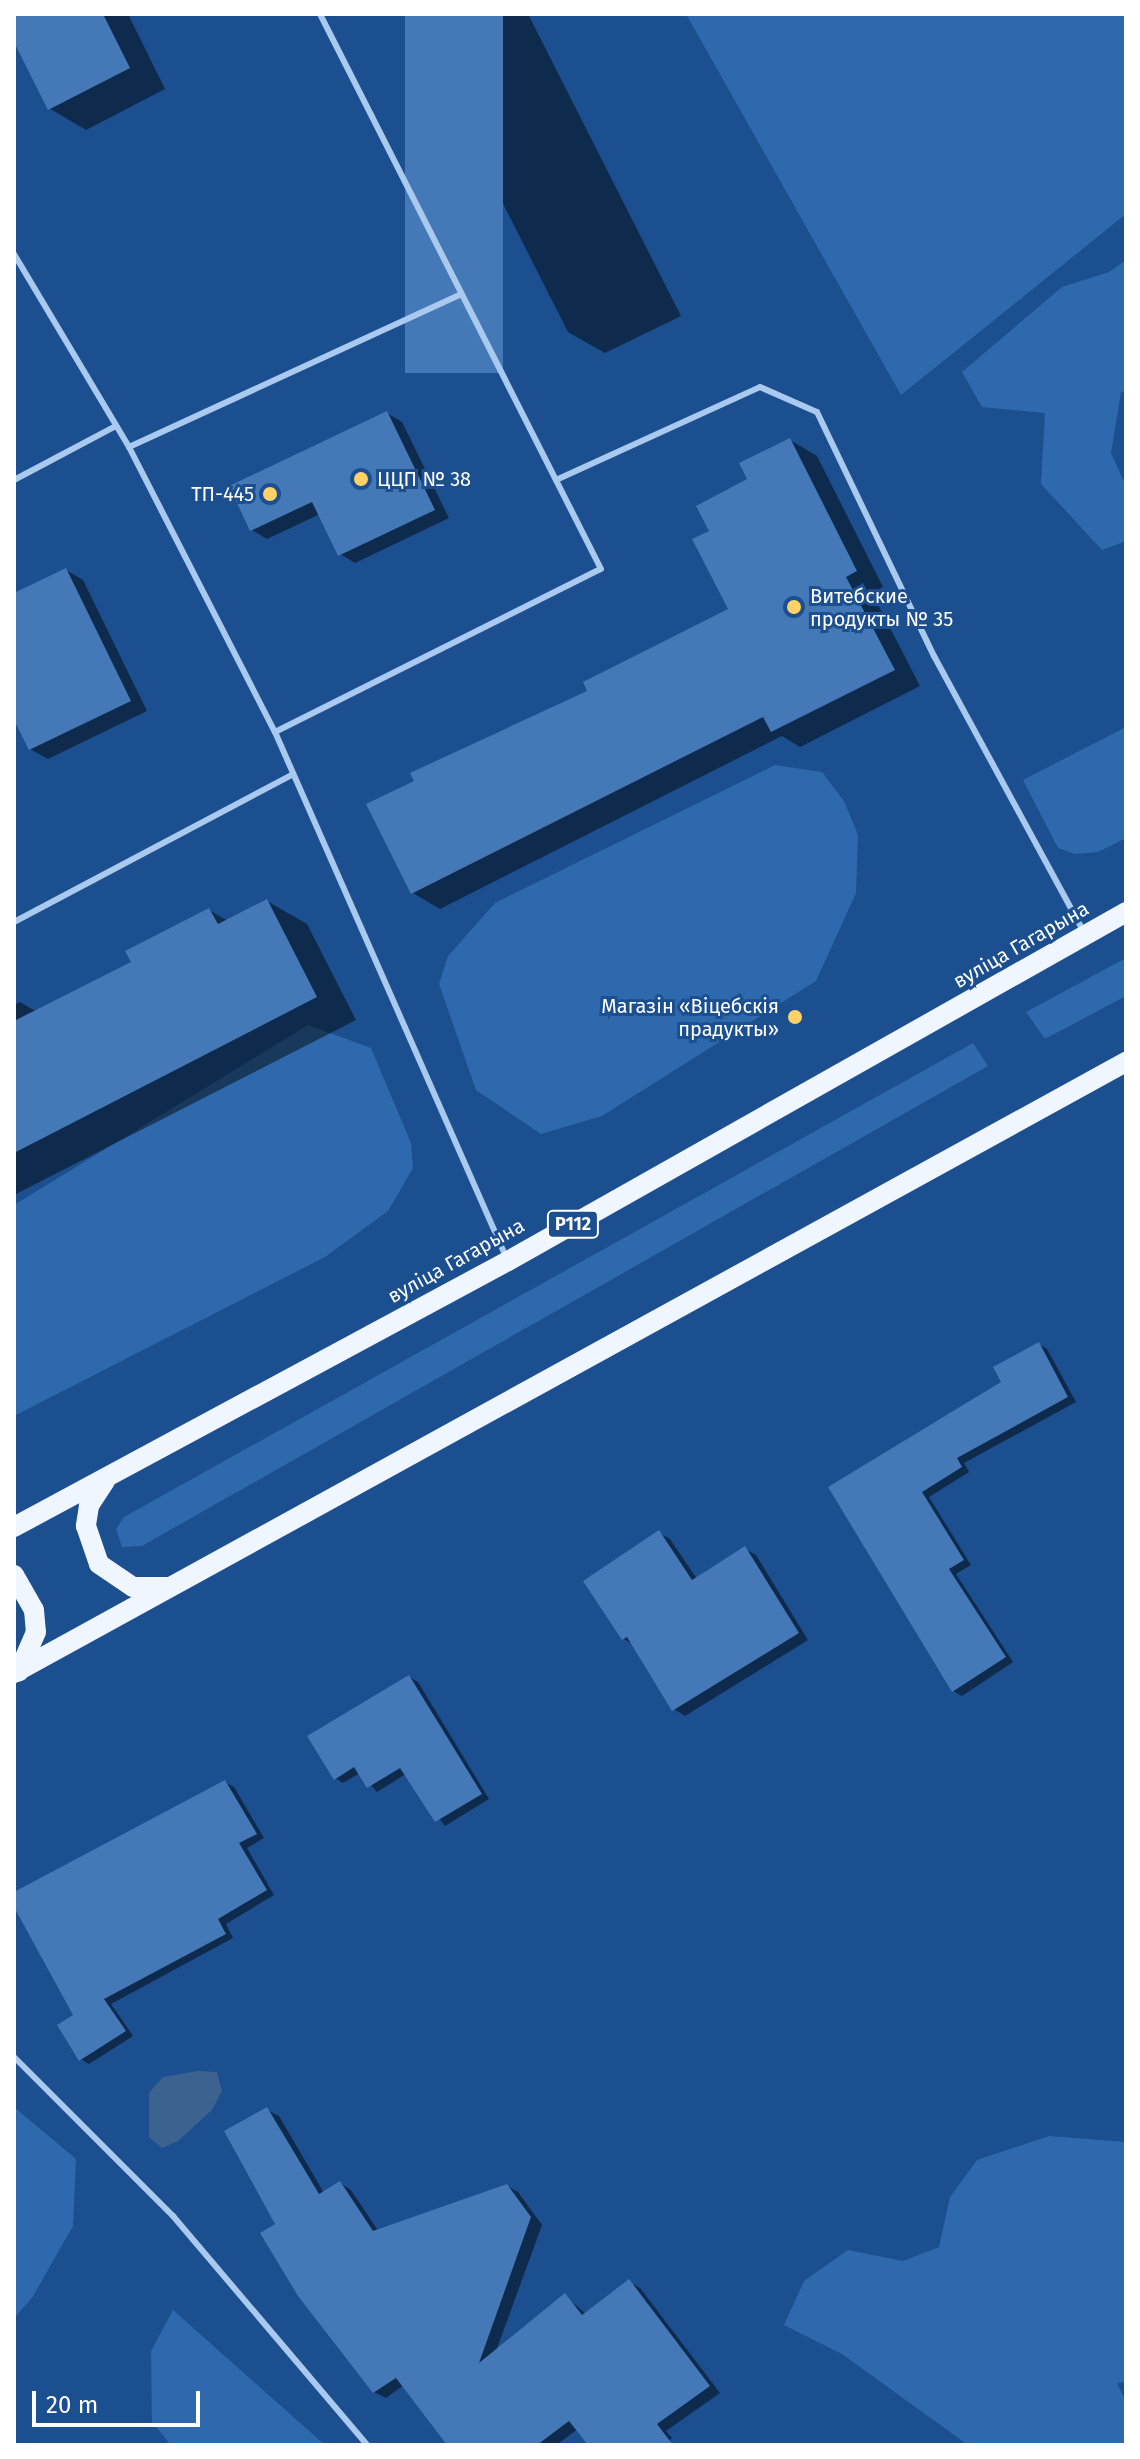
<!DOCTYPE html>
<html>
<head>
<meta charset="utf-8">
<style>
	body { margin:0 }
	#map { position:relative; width:1140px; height:2459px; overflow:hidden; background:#1b4f8f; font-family:"Fira Sans",sans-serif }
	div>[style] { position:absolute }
	.green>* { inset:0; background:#2e69ad }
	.water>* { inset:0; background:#3c6290 }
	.shadow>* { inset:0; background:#0007 }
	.building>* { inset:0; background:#4478b7; transform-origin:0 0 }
	.service>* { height:6px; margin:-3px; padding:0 3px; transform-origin:3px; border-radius:3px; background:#a9c9ee }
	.primary>* { height:20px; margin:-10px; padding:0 10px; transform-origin:10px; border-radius:10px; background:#f0f6ff }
	.dots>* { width:22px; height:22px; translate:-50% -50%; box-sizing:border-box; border:4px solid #1b4f8f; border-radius:50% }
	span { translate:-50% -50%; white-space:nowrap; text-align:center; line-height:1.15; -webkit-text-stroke:6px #1b4f8f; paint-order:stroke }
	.shield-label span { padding:2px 6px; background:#1b4f8f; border:2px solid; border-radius:6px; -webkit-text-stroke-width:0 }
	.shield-label { font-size:18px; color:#fff; font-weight:700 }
	.poi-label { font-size:20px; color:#fff }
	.left { translate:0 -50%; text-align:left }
	.right { translate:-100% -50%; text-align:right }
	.street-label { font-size:20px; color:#fff }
	.frame { position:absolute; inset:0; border:16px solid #fff; pointer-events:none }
	.scale { position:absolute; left:32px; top:2391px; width:168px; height:36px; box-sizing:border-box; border:4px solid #fff; border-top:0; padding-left:10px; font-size:24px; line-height:28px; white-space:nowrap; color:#fff; -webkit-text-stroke:6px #1b4f8f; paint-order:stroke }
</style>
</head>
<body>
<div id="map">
	<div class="green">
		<div style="clip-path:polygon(686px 14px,1126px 14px,1126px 214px,901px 395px)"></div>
		<div style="clip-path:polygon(1126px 260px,1126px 391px,1121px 392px,1111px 453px,1126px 486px,1126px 541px,1102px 550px,1041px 484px,1045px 413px,982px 407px,962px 372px,1062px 287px,1109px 272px)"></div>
		<div style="clip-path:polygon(1126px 727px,1126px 838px,1098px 852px,1075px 854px,1058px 848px,1023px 780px)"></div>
		<div style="clip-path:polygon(775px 765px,822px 772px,844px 801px,858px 835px,856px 893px,816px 981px,602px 1116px,541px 1134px,476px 1090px,439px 984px,448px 956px,495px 903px)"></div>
		<div style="clip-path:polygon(1126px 958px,1126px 996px,1045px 1039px,1026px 1012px)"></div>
		<div style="clip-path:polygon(308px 1025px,371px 1048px,411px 1143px,413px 1168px,388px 1211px,325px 1257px,14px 1416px,14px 1205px)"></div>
		<div style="clip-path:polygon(973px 1043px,988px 1066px,142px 1546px,122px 1547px,116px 1529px,124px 1517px)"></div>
		<div style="clip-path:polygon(14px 2107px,76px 2159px,73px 2226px,32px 2298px,14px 2318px)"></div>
		<div style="clip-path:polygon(1049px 2136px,1126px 2142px,1126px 2382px,1117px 2383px,1126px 2402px,1126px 2445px,968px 2445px,842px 2354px,784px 2325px,804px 2281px,848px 2250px,903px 2261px,939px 2247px,950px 2197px,977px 2160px)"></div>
		<div style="clip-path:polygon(173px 2310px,325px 2445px,171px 2445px,152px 2422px,151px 2351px)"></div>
	</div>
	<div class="water">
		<div style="clip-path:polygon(198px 2071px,217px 2072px,222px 2091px,212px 2110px,178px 2141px,162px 2148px,149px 2137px,149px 2093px,163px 2077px)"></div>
	</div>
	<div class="shadow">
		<div style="clip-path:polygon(14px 14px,128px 14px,165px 89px,86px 130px,49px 108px,14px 38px)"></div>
		<div style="clip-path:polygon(407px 14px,528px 14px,681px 316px,605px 353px,568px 332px)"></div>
		<div style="clip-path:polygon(387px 413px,402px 422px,449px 518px,355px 563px,340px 554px,320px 514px,267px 539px,252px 530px)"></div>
		<div style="clip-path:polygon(790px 440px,817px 456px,883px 587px,872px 593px,920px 686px,800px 747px,782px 736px,440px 909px,413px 893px,590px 692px,730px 610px,711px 532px,750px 480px)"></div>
		<div style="clip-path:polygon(66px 570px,83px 580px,147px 711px,48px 759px,30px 749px,14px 715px,14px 595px)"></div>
		<div style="clip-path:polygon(267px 901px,307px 924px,356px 1020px,14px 1195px,14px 1005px,20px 1002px,37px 1012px,134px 963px,209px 910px,228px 921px)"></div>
		<div style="clip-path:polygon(1039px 1344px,1047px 1349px,1076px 1402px,964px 1463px,969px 1472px,929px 1497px,971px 1565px,956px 1574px,1013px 1662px,962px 1696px,953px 1691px,831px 1488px,1004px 1383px)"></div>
		<div style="clip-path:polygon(659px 1533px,670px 1539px,697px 1579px,745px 1549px,756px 1555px,808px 1640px,685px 1716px,674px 1709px,634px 1645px,624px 1639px)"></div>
		<div style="clip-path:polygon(409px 1677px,418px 1682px,489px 1799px,445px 1826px,406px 1774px,377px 1792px,360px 1773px,343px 1783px,335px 1778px)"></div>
		<div style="clip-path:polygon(225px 1782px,234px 1787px,264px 1838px,247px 1848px,274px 1895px,226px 1924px,233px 1938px,111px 2004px,133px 2036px,89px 2064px,81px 2059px,75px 2016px,14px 1894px)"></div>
		<div style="clip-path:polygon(267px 2110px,279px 2116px,324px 2193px,340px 2183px,351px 2190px,379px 2232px,507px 2186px,518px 2192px,542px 2225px,496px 2351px,565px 2296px,586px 2314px,629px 2282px,640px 2288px,720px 2393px,666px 2431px,672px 2438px,663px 2445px,591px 2445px,578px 2429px,556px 2445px,450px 2445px,404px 2385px,386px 2398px,374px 2392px,277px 2224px)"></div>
	</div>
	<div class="building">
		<div style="clip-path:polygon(14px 14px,103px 14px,130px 68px,48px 110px,14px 42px)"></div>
		<div style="left:405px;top:14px;width:98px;height:359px"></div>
		<div style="clip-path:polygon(387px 411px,435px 510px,338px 556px,312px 502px,250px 531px,229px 486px)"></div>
		<div style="clip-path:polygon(790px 438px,857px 571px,846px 577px,895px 670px,771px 732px,763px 717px,411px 894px,366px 804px,414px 781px,410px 773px,587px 691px,583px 682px,728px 609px,692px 539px,709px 531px,696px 506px,747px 479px,739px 463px)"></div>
		<div style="clip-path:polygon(66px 568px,131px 701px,29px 750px,14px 720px,14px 593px)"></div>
		<div style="clip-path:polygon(267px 899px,317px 997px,14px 1153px,14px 1021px,131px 962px,125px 951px,209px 908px,218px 924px)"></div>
		<div style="clip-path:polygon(1039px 1342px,1068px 1397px,957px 1458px,962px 1467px,922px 1492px,964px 1560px,949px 1569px,1006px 1657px,952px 1692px,828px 1487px,1001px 1382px,993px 1367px)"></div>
		<div style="clip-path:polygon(659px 1530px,692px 1580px,745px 1546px,799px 1633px,672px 1711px,627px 1637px,622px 1640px,583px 1581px)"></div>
		<div style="clip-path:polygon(409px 1675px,482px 1794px,435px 1822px,400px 1768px,367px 1788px,354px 1767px,334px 1780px,307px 1736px)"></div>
		<div style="clip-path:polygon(225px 1780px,257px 1834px,239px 1843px,267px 1890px,218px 1919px,226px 1934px,104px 1999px,126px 2031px,79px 2061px,57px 2025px,73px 2015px,14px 1907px,14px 1892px)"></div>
		<div style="clip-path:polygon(267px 2107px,319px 2194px,340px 2181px,373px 2231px,507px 2184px,531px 2217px,479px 2363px,565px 2293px,582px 2315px,629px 2279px,710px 2386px,657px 2424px,673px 2445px,588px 2445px,569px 2421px,537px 2445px,447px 2445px,396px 2378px,373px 2393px,298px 2296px,260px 2233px,275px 2224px,224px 2131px)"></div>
	</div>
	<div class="service">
		<div style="left:14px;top:254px;width:225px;rotate:59.2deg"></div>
		<div style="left:129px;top:447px;width:320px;rotate:62.9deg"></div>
		<div style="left:275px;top:732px;width:574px;rotate:66.25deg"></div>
		<div style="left:129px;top:447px;width:366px;rotate:-24.7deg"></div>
		<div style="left:14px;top:480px;width:115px;rotate:-27.9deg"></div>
		<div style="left:556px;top:480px;width:224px;rotate:-24.5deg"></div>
		<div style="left:760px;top:387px;width:62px;rotate:23.7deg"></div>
		<div style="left:817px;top:412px;width:271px;rotate:64.4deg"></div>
		<div style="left:934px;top:656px;width:314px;rotate:61.5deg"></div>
		<div style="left:275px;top:732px;width:364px;rotate:-26.6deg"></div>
		<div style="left:601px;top:569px;width:622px;rotate:-116.85deg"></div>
		<div style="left:14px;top:922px;width:316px;rotate:-27.9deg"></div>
		<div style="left:14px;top:2057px;width:225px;rotate:45deg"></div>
		<div style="left:173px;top:2216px;width:300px;rotate:49.7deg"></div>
	</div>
	<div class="primary">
		<div style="left:105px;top:1481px;width:30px;rotate:123deg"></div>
		<div style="left:89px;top:1506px;width:20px;rotate:99deg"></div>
		<div style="left:86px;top:1526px;width:40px;rotate:71.1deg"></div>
		<div style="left:99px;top:1564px;width:41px;rotate:34.1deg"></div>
		<div style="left:133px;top:1587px;width:35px"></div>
		<div style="left:14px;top:1527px;width:561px;rotate:-28.3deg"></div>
		<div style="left:508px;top:1261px;width:710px;rotate:-29.45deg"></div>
		<div style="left:14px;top:1575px;width:40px;rotate:60.3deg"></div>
		<div style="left:34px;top:1610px;width:22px;rotate:85deg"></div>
		<div style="left:36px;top:1632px;width:43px;rotate:113.6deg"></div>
		<div style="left:14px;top:1673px;width:1269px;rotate:-28.79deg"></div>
	</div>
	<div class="dots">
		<div style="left:361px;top:479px;background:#ffd166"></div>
		<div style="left:270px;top:494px;background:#ffd166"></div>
		<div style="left:794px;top:607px;background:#ffd166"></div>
		<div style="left:795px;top:1017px;background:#ffd166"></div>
	</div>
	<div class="shield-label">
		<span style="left:573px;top:1224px">Р112</span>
	</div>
	<div class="poi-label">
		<span class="left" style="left:377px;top:479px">ЦЦП № 38</span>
		<span class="right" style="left:254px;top:494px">ТП-445</span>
		<span class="left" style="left:810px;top:608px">Витебские<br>продукты № 35</span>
		<span class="right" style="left:779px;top:1018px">Магазін «Віцебскія<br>прадукты»</span>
	</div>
	<div class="street-label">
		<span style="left:1021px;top:945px;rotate:-30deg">вуліца Гагарына</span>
		<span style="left:456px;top:1261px;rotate:-29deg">вуліца Гагарына</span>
	</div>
	<div class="frame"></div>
	<div class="scale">20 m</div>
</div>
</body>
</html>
